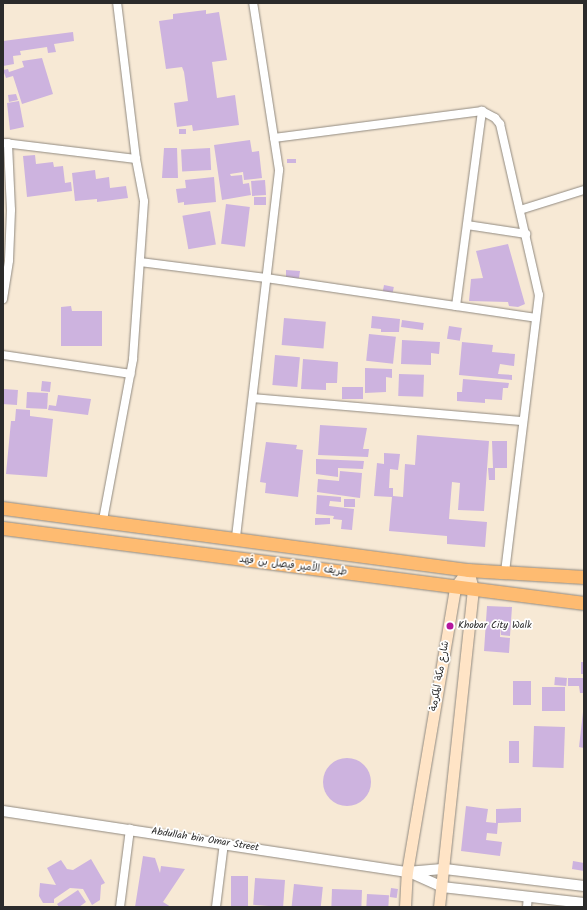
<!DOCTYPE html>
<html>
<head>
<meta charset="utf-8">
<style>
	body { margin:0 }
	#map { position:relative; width:587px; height:910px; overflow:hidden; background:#f7e9d5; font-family:Kalam,"Playpen Sans Arabic",sans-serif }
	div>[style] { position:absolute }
	.building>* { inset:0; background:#cdb3df; transform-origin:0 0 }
	.round { border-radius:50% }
	.roads { filter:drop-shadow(0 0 1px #918a80) drop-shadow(0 0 1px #918a80) }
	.minor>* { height:8px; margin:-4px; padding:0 4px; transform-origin:4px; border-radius:4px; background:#fff }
	.tertiary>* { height:10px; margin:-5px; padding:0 5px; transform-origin:5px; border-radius:5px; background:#fff }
	.secondary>* { height:11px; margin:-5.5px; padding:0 5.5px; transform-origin:5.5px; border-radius:5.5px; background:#ffe4c6 }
	.primary>* { height:13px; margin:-6.5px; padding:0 6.5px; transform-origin:6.5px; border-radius:6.5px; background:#febb71 }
	.dots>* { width:11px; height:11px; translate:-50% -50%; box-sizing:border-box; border:2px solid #fff; border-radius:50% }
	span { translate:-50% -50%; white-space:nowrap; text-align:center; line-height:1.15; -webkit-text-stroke:3.5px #fff; paint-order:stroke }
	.street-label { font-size:10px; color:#2b2b2b }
	.poi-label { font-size:10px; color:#2b2b2b }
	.left { translate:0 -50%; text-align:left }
	.frame { position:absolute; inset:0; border:4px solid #2b2b2b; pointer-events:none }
</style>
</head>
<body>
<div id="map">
	<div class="building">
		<div style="clip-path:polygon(206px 10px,206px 14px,219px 12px,227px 60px,212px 62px,217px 98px,235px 95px,239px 125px,193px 131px,192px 125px,177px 127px,174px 103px,188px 101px,184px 72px,182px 67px,166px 69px,159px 21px,173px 19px,173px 14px)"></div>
		<div style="clip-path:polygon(73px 32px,74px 41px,54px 44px,56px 52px,48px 53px,47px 47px,20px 51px,21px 55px,13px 56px,14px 64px,3px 66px,3px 41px)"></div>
		<div style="clip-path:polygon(42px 58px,53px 94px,22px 104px,13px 76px,6px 78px,3px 70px,8px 69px,9px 72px,24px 67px,22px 61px)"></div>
		<div style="clip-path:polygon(16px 94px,18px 100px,9px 102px,8px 95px)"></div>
		<div style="clip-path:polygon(19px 101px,24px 127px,10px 130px,7px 103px)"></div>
		<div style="left:179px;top:129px;width:7px;height:5px"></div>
		<div style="clip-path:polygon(250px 140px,252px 152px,259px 151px,262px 178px,244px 180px,243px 172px,230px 174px,231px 176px,242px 175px,243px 184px,249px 183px,251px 195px,222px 200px,214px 145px)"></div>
		<div style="clip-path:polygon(164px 148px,177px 148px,178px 178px,162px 178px)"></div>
		<div style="left:210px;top:148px;width:22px;height:29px;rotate:87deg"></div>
		<div style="clip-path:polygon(35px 155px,36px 164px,53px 162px,54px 167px,63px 166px,65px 183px,71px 182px,72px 191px,27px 197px,23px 156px)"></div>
		<div style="left:296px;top:159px;width:4px;height:9px;rotate:90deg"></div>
		<div style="clip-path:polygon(95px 170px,96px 179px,109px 177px,110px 188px,126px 186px,128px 198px,97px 202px,97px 199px,75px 201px,72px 173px)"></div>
		<div style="clip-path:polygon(214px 177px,216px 202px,184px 205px,184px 202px,178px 203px,176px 189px,186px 188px,185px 180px)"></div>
		<div style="left:265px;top:180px;width:15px;height:14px;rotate:86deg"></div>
		<div style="left:254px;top:197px;width:12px;height:8px"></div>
		<div style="left:226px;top:204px;width:24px;height:40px;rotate:7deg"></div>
		<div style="left:210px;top:211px;width:34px;height:28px;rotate:80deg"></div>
		<div style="clip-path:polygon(508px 244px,525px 304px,518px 307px,509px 306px,508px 302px,469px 301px,471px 279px,483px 278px,476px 251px)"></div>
		<div style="clip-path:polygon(286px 270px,300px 271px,299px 278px,286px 278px)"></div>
		<div style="left:384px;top:285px;width:10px;height:8px;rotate:11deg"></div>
		<div style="clip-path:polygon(71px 306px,72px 311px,102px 311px,102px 346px,61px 346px,61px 307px)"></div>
		<div style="clip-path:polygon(372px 316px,400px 319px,399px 332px,381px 332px,381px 329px,371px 328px)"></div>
		<div style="left:284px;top:318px;width:42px;height:27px;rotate:5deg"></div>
		<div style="left:402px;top:320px;width:22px;height:7px;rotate:8deg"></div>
		<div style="left:449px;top:326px;width:13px;height:13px;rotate:9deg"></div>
		<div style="left:369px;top:334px;width:27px;height:27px;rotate:6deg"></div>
		<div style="clip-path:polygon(402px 340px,440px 342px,439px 354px,431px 353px,431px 365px,401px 364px)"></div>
		<div style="clip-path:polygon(462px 342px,493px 345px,492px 352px,515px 354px,514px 366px,500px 364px,498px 374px,512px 375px,512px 380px,459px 375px)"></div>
		<div style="left:275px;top:355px;width:25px;height:30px;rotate:5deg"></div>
		<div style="clip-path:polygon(303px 359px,338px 362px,337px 383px,326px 383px,326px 390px,301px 389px)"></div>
		<div style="clip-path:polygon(365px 368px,392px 369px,392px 378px,386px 377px,386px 392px,365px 393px)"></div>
		<div style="left:399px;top:374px;width:25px;height:22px;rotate:2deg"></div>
		<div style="clip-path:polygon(463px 379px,509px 383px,508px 388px,503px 388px,502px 400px,485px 399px,485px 403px,457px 401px,457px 392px,462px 392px)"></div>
		<div style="left:42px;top:381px;width:9px;height:10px;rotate:6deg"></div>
		<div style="left:342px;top:387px;width:21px;height:12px"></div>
		<div style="left:3px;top:389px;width:15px;height:15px;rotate:4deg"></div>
		<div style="left:27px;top:392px;width:21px;height:16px;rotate:3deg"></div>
		<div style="clip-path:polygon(58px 395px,91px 399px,88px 415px,48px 410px,49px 405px,56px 406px)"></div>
		<div style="clip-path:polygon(16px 409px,30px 410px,30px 416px,53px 419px,47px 477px,6px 474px,11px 421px,15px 421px)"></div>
		<div style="clip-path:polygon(320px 425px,367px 428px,363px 449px,369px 449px,368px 457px,318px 455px)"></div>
		<div style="clip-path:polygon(417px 435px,489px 441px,484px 511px,458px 510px,460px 483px,452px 482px,449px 519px,487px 522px,485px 547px,447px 544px,447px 536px,389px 531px,392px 497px,374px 496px,377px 463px,384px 464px,384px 453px,400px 454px,398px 470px,390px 469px,389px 488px,393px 488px,393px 496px,403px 497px,405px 464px,415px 465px)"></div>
		<div style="clip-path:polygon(492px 441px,507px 441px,507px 468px,495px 468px,495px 480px,489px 480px,488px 468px,493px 468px)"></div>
		<div style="clip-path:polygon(266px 442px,297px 445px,296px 449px,303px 450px,298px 497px,265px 493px,266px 483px,260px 482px)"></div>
		<div style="clip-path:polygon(316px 459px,364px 461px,363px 469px,338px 468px,338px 477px,316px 474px)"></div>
		<div style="clip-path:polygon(340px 471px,362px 473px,360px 498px,317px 492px,318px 479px,339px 481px)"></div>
		<div style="clip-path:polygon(317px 495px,341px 497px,341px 502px,330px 501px,329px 506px,354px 509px,352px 530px,341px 529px,342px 520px,333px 519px,334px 516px,316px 514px)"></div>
		<div style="left:344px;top:499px;width:11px;height:8px"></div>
		<div style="clip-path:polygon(315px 518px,330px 518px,330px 524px,315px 525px)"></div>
		<div style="clip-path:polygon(487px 606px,512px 607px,510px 636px,501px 635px,501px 624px,500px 637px,510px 638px,509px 653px,484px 651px)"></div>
		<div style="left:581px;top:662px;width:3px;height:12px"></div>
		<div style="left:555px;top:677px;width:12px;height:8px;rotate:5deg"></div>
		<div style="clip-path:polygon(568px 678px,584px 678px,584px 693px,580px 693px,579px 686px,568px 686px)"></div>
		<div style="left:513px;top:681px;width:18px;height:24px"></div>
		<div style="left:542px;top:687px;width:23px;height:24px"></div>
		<div style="clip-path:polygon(583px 712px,584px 712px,584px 748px,579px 747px)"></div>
		<div style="left:534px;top:726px;width:31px;height:41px;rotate:2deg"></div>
		<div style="left:509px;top:741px;width:10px;height:22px"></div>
		<div class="round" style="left:323px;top:758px;width:48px;height:48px"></div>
		<div style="clip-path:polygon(466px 806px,488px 809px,486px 822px,496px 823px,496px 809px,521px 808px,521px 822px,498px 823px,497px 834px,487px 833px,486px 840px,502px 842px,500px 856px,461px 851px)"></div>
		<div style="clip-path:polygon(143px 856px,155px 858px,160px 873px,161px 866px,185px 869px,163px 902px,171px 907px,135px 907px)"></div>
		<div style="clip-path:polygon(91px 859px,105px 883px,101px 885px,100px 900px,92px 905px,83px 889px,70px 888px,54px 899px,54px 903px,43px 903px,39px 896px,40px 883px,56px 885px,47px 868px,61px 860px,67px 869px,73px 870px)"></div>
		<div style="clip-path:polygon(573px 861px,584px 863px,584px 871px,572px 869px)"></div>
		<div style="left:231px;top:876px;width:17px;height:30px"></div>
		<div style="left:285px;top:880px;width:27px;height:30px;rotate:94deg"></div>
		<div style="left:294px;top:884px;width:29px;height:23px;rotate:6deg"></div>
		<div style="left:391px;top:888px;width:7px;height:9px;rotate:8deg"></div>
		<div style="left:332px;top:889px;width:30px;height:18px;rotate:2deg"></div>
		<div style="clip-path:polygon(78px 890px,86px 902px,79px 907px,59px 907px,57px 904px)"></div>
		<div style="left:367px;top:894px;width:22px;height:13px;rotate:3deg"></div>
	</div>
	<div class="roads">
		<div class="minor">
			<div style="left:274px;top:138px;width:210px;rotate:-7.4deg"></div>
			<div style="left:482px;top:111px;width:15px;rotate:28deg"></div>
			<div style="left:495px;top:118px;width:8px;rotate:50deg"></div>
			<div style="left:500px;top:124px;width:175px;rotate:77.2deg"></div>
			<div style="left:539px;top:295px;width:280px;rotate:97deg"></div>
			<div style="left:4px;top:143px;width:133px;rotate:6.9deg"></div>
			<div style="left:520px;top:210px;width:67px;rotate:-17.4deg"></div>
			<div style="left:467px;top:225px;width:60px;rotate:8.7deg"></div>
			<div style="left:140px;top:262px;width:127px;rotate:7.2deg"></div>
			<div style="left:266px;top:278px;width:273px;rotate:8.4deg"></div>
			<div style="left:3px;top:299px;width:39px;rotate:-81deg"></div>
			<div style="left:9px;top:260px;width:50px;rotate:-87.7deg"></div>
			<div style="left:11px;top:210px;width:67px;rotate:-92.6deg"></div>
			<div style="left:456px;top:306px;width:197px;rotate:-82.4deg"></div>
			<div style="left:3px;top:355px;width:129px;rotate:8.4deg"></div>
			<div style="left:253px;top:398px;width:271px;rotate:4.9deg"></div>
			<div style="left:103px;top:520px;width:164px;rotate:-79.4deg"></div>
			<div style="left:133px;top:359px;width:158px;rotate:-86deg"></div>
			<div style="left:144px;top:201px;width:43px;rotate:-100.8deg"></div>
			<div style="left:136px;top:159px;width:157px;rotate:-96.9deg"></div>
			<div style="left:236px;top:537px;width:370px;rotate:-83.3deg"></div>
			<div style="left:279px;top:170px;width:169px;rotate:-98.8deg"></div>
			<div style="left:120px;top:907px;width:79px;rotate:-82.7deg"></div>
			<div style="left:216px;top:907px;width:64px;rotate:-82.9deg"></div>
			<div style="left:527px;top:907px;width:11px;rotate:-85deg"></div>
		</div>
		<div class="tertiary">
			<div style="left:3px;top:811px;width:409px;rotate:8.6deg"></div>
			<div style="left:407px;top:872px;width:38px;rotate:-5deg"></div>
			<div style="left:445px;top:869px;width:140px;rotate:7deg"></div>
			<div style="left:409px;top:872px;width:36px;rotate:24deg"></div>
			<div style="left:442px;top:887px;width:143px;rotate:6.4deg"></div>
		</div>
		<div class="secondary">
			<div style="left:405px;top:907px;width:35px;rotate:-87deg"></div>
			<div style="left:407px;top:872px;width:289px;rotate:-80.4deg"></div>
			<div style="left:455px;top:587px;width:21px;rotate:-53deg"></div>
			<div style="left:439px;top:907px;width:320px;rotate:-83.9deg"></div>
			<div style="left:473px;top:589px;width:20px;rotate:-105deg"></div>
		</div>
		<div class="primary">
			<div style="left:3px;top:508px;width:469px;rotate:7.6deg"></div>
			<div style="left:468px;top:570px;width:116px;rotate:3.5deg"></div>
			<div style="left:3px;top:528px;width:586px;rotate:7.36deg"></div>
		</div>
	</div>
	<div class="dots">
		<div style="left:450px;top:626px;background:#b5179e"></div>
	</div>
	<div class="street-label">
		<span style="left:293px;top:566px;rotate:7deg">طريف الأمير فيصل بن فهد</span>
		<span style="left:440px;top:676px;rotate:-80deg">شارع مكة المكرمة</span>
		<span style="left:205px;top:840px;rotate:9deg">Abdullah bin Omar Street</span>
	</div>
	<div class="poi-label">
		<span class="left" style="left:458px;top:626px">Khobar City Walk</span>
	</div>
	<div class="frame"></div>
</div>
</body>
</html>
